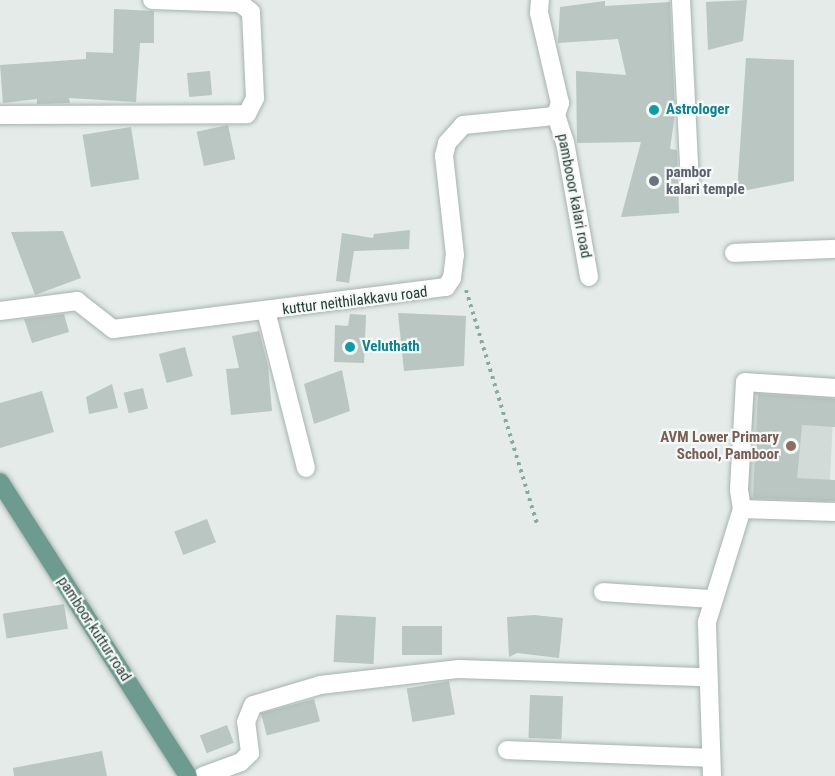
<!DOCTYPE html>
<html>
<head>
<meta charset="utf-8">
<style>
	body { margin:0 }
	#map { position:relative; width:835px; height:776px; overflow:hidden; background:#e4ebe8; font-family:"Roboto Condensed",sans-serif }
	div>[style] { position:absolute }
	.built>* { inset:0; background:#d2dbd7; transform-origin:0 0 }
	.building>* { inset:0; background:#b9c6c1; transform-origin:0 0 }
	.path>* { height:4px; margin-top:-2px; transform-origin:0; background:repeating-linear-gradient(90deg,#88ab9f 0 3px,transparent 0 7.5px) }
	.roads { filter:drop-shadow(0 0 2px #a7b3af) drop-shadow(0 0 2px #a7b3af) }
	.minor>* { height:18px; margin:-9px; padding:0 9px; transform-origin:9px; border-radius:9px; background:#fff }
	.major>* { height:18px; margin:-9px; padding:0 9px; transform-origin:9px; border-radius:9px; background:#6e9b8f }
	.dots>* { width:16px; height:16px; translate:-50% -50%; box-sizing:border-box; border:3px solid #f4f8f6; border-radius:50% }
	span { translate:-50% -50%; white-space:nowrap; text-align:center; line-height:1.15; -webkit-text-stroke:4.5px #f4f8f6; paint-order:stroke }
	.culture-label { font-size:15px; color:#0d838f; font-weight:700 }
	.left { translate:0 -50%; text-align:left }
	.worship-label { font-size:15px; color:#5b616d; font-weight:700 }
	.street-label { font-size:15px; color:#253b35 }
	.education-label { font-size:15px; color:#785e54; font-weight:700 }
	.right { translate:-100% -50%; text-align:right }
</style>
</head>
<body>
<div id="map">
	<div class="built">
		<div style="left:752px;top:380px;width:83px;height:126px;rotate:3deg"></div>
	</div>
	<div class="building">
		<div style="clip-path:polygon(747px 0,743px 41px,708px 50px,706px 2px)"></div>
		<div style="clip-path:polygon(605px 1px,605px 6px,670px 2px,675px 113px,670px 149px,677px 150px,679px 213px,621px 217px,641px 142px,577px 143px,576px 71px,626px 75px,618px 39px,558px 43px,560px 7px)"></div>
		<div style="clip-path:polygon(114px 9px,154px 11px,154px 43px,140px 43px,136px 102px,69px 98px,70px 103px,37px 104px,37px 99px,3px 103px,0 65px,86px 59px,86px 52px,113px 53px)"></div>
		<div style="clip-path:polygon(746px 58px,794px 60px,794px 181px,737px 192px)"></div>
		<div style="left:210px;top:71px;width:24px;height:23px;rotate:85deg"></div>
		<div style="left:228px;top:125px;width:35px;height:32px;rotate:78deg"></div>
		<div style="left:131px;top:127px;width:53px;height:49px;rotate:81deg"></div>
		<div style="clip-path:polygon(410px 230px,409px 249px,354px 251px,349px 283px,336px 281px,342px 233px,373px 238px,374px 234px)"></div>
		<div style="clip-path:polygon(63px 231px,81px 278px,35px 295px,11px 232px)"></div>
		<div style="clip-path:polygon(398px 313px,466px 316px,464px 366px,404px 371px)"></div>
		<div style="clip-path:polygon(64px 314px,69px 332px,32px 343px,24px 319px)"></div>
		<div style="clip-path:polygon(350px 314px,366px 315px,364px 363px,334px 362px,335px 325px,348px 326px)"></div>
		<div style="clip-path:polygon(259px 331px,268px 366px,272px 411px,231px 415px,226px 369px,239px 368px,232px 336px)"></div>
		<div style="left:185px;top:347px;width:30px;height:27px;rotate:75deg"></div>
		<div style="clip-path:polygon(342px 370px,350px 411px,314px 424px,304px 384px)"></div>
		<div style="clip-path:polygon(112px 384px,118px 408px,89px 414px,86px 397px)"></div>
		<div style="left:143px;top:388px;width:21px;height:20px;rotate:76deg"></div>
		<div style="clip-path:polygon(42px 391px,54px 432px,0 448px,0 403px)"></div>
		<div style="clip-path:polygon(758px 394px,835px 399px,835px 427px,802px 425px,797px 478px,835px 480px,835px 501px,753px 498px)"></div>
		<div style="left:207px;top:519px;width:25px;height:35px;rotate:69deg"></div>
		<div style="left:64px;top:604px;width:25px;height:62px;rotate:81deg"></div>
		<div style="left:336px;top:615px;width:40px;height:47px;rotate:3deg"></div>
		<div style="clip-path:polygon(534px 615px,563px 618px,559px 658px,517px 653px,509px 657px,507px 617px)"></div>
		<div style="left:402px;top:626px;width:40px;height:29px"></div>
		<div style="left:449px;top:681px;width:34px;height:43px;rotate:80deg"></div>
		<div style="left:530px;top:695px;width:33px;height:43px;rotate:2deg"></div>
		<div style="left:314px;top:699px;width:23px;height:55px;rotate:75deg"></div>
		<div style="left:227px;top:725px;width:19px;height:29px;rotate:69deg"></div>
		<div style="clip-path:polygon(102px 751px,107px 776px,14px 776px,13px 768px)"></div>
	</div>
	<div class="path">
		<div style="left:466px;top:290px;width:245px;rotate:73.1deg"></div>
	</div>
	<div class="roads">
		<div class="minor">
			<div style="left:681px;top:0;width:185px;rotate:87.2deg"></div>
			<div style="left:0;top:115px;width:247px;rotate:-0.2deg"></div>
			<div style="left:247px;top:114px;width:18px;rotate:-63deg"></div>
			<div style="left:255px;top:98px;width:86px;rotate:-92.7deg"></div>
			<div style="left:251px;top:12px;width:14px;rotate:-141deg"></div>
			<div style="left:240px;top:3px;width:88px;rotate:-178deg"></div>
			<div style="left:556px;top:115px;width:28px;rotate:72deg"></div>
			<div style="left:565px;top:142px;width:137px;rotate:79.9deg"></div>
			<div style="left:734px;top:253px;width:101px;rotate:-2.3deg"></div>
			<div style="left:0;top:311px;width:78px;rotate:-7.4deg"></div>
			<div style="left:77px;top:301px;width:46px;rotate:37.9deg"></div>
			<div style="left:113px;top:329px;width:336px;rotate:-7.2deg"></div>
			<div style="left:446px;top:287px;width:11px;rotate:-56deg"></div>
			<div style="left:452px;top:278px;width:23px;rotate:-83deg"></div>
			<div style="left:455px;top:255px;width:100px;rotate:-96.3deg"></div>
			<div style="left:444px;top:156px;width:13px;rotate:-77deg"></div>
			<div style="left:447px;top:143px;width:24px;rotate:-48deg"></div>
			<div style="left:463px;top:125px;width:82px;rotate:-5.6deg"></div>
			<div style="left:545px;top:117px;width:11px;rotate:-10deg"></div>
			<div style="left:556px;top:115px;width:13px;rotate:-72deg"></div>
			<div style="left:560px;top:103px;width:92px;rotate:-103.1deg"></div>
			<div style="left:539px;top:13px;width:13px;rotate:-86deg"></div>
			<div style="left:266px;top:311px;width:162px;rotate:75.7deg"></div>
			<div style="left:742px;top:509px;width:93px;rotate:1.8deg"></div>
			<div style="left:603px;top:592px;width:109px;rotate:3.7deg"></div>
			<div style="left:507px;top:750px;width:204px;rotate:2.2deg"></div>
			<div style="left:203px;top:776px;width:40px;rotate:-20.2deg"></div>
			<div style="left:241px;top:762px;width:13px;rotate:-45deg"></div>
			<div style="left:250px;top:753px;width:31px;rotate:-97deg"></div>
			<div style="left:246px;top:722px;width:18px;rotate:-68deg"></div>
			<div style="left:253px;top:705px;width:70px;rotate:-16.6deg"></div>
			<div style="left:320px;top:685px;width:140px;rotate:-6.6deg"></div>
			<div style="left:459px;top:669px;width:247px;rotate:1.9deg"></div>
			<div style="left:712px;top:776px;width:154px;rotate:-91.9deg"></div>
			<div style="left:707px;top:622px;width:118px;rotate:-72.8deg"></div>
			<div style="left:742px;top:509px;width:20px;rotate:-99deg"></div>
			<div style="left:739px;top:489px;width:107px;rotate:-86.8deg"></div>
			<div style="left:745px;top:382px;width:90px;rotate:3.8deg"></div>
		</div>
		<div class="major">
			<div style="left:0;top:482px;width:349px;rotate:57.4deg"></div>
		</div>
	</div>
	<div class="dots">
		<div style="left:654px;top:110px;background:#0f9aa8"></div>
		<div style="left:654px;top:181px;background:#6b7280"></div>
		<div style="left:350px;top:347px;background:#0f9aa8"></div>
		<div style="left:791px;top:446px;background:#8d6e63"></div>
	</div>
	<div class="culture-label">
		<span class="left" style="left:666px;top:110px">Astrologer</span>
		<span class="left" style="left:362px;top:347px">Veluthath</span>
	</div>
	<div class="worship-label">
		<span class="left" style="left:666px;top:181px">pambor<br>kalari temple</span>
	</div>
	<div class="street-label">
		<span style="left:574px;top:196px;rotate:79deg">pambooor kalari road</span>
		<span style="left:355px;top:301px;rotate:-7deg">kuttur neithilakkavu road</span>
		<span style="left:94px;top:629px;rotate:57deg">pamboor kuttur road</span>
	</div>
	<div class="education-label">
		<span class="right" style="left:779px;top:446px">AVM Lower Primary<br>School, Pamboor</span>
	</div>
</div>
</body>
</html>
